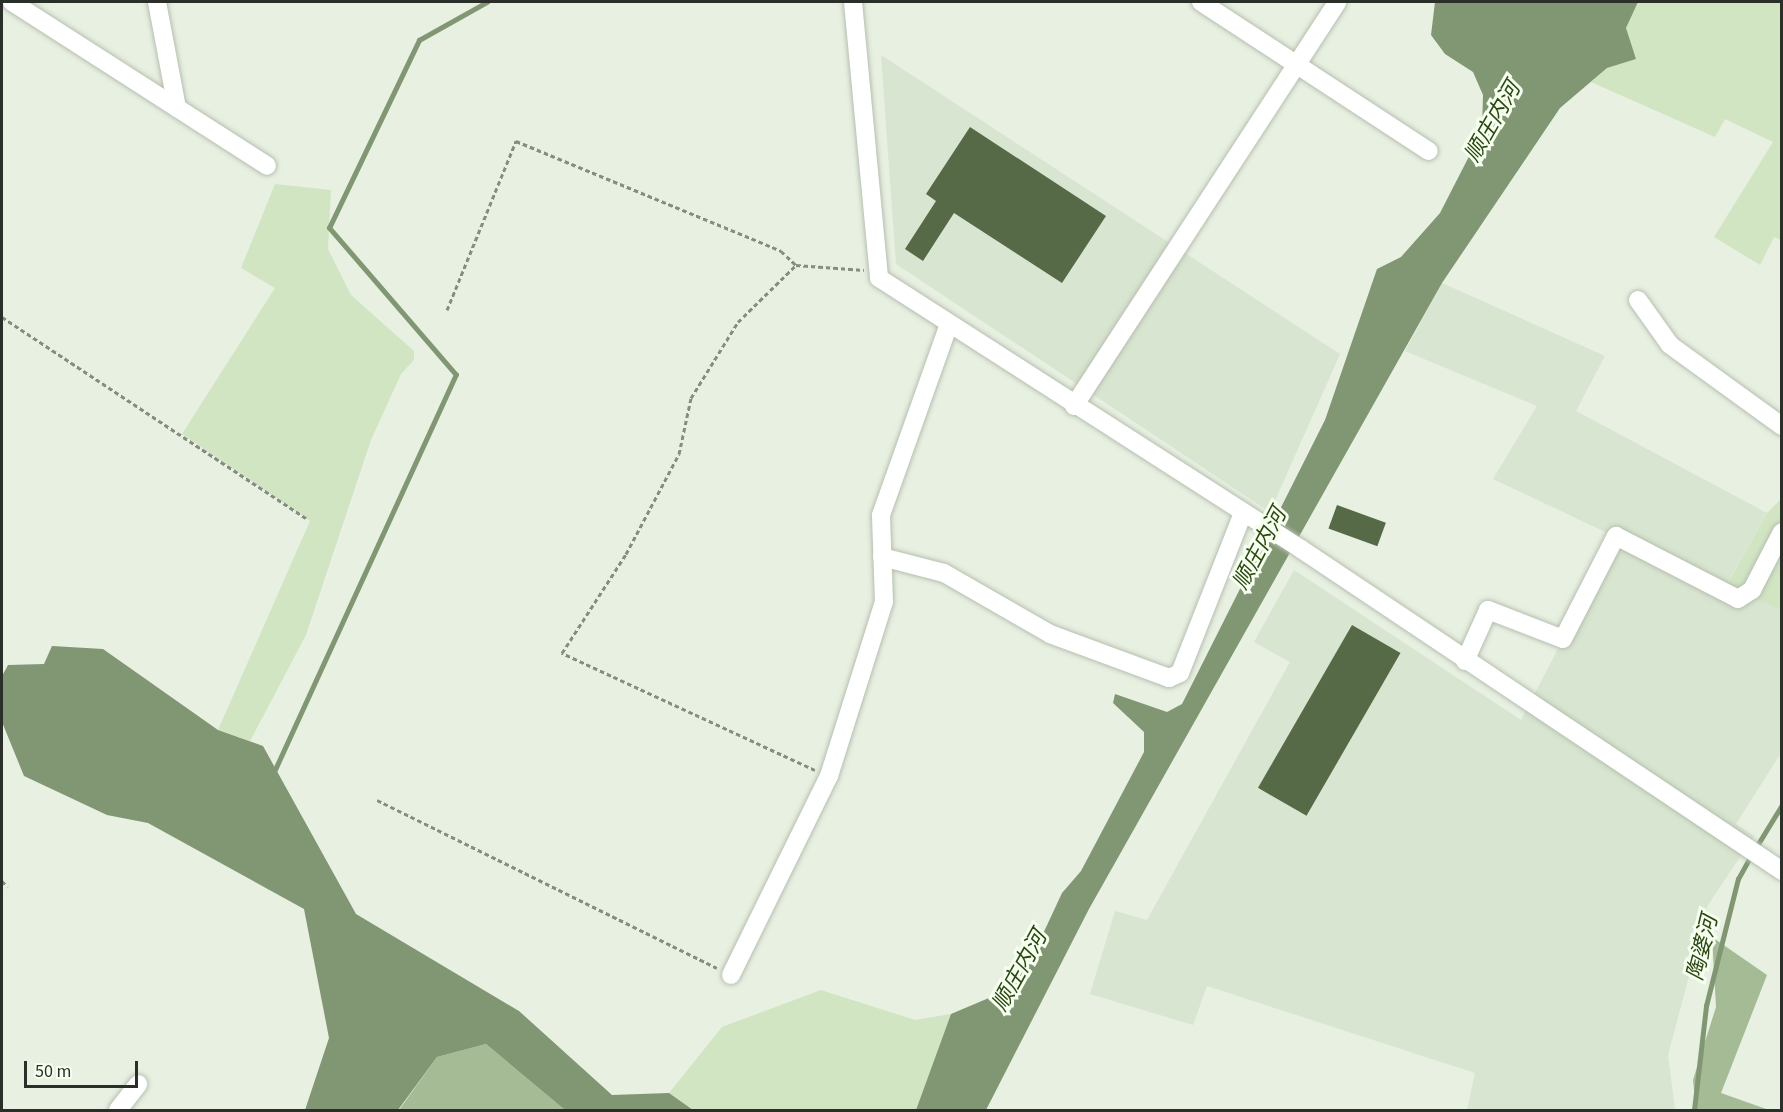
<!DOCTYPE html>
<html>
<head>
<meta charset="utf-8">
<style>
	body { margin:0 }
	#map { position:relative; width:1783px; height:1112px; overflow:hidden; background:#e7f0e1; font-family:"Source Sans 3","Noto Sans SC",sans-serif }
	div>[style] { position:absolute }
	.built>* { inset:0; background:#d8e5d0 }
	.green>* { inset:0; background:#d1e5c3 }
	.forest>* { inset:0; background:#a4bb95 }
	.water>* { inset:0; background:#819672 }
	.stream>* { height:4.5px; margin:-2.25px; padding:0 2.25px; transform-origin:2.25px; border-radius:2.25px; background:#819672 }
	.building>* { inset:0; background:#566a48; transform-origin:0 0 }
	.path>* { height:3px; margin-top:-1.5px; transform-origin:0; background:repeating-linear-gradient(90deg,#858c82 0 4.5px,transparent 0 7.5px) }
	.roads { filter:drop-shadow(0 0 2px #b6bfb0) drop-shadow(0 0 2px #b6bfb0) }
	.minor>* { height:18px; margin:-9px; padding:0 9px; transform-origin:9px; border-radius:9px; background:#fff }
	span { translate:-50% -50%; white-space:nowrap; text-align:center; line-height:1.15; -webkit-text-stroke:6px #f5feef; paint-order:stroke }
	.water-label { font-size:22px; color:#2b4710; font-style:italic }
	.frame { position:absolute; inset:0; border:3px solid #2b2f29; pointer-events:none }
	.scale { position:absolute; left:24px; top:1061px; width:114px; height:27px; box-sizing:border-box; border:3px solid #2b2f29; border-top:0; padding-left:8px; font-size:18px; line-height:21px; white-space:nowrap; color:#2b2f29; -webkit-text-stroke:4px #f5feef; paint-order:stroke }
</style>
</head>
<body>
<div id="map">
	<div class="built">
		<div style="clip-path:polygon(881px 55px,1340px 354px,1270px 512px,896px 264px)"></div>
		<div style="clip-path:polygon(1442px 283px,1605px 356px,1576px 411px,1767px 513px,1728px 582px,1781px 611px,1781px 753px,1736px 824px,1754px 836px,1708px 905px,1668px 1055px,1675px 1110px,1467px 1110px,1475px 1073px,1207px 986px,1193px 1025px,1090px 994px,1115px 911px,1147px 920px,1290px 662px,1254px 642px,1294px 570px,1521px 720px,1616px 537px,1493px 479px,1537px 406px,1405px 351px)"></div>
	</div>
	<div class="green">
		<div style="clip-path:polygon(1638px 2px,1781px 2px,1781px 240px,1774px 237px,1760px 265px,1714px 237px,1773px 142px,1725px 119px,1715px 137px,1591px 82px,1607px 68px,1636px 59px,1625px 28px)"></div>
		<div style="clip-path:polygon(275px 184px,331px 190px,328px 249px,351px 295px,414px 351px,414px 360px,401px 374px,371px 440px,306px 635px,250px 741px,218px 730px,310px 521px,182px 434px,275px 288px,241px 268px)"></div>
		<div style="clip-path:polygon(1781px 499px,1781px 611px,1728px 583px,1767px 513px)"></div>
		<div style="clip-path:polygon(821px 990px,915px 1020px,951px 1014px,916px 1110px,693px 1110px,669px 1093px,722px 1027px)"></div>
	</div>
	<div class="forest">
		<div style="clip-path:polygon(1712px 937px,1767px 975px,1721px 1093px,1769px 1110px,1696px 1110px,1693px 1080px,1716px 1007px)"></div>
		<div style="clip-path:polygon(486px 1044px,565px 1110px,399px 1110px,437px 1057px)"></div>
	</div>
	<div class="water">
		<div style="clip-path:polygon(1435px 2px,1638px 2px,1626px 28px,1636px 59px,1607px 68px,1560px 108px,1442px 283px,1089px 909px,986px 1110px,916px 1110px,951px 1014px,1003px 992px,1028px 966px,1062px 893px,1081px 871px,1144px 752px,1144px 732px,1113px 703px,1115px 694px,1167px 712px,1182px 704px,1325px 420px,1377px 269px,1401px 257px,1440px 213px,1482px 131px,1483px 95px,1473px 72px,1445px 54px,1431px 35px)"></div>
		<div style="clip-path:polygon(52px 646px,103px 649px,218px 730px,263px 746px,356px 914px,519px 1011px,612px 1095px,669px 1093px,693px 1110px,565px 1110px,486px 1044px,437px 1057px,398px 1110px,305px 1110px,329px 1038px,304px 909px,148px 823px,107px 815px,24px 776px,2px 722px,2px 676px,8px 665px,44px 664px)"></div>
	</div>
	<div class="stream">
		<div style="left:273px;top:774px;width:439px;rotate:-65.4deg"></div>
		<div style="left:456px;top:375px;width:194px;rotate:-130.8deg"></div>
		<div style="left:329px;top:228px;width:208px;rotate:-64.4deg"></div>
		<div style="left:419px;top:40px;width:78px;rotate:-29.2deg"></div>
		<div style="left:1755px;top:849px;width:52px;rotate:-58.5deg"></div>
		<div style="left:1694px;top:1110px;width:105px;rotate:-83.4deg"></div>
		<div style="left:1706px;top:1006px;width:131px;rotate:-75.9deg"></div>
		<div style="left:1738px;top:879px;width:26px;rotate:-61deg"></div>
	</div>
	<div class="building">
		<div style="clip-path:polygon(970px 127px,1106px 216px,1062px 283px,954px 213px,923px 261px,905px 249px,936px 201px,926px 194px)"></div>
		<div style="left:1337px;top:505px;width:52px;height:25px;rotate:20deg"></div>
		<div style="left:1352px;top:625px;width:56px;height:188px;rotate:30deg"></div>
	</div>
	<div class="path">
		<div style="left:447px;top:310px;width:183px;rotate:-67.8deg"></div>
		<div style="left:516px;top:141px;width:287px;rotate:22.5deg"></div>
		<div style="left:781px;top:251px;width:21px;rotate:43deg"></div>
		<div style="left:2px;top:317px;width:366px;rotate:33.5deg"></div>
		<div style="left:815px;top:770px;width:279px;rotate:-155.2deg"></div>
		<div style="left:562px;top:653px;width:118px;rotate:-57.1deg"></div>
		<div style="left:626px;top:554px;width:113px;rotate:-62.1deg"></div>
		<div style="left:679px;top:454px;width:57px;rotate:-77.9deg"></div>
		<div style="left:691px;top:398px;width:89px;rotate:-58.3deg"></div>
		<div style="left:738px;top:322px;width:81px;rotate:-44.5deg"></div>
		<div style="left:796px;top:265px;width:68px;rotate:4.2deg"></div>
		<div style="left:377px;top:800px;width:379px;rotate:26.3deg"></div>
		<div style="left:2px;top:881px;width:8px;rotate:45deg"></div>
	</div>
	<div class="roads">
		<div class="minor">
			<div style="left:12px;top:2px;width:303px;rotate:32.7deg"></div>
			<div style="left:157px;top:2px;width:108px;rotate:79.3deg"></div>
			<div style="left:853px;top:2px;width:277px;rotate:84.6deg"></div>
			<div style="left:879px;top:278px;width:502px;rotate:32.71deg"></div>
			<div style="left:1301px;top:549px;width:579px;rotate:33.8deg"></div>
			<div style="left:1201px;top:2px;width:272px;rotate:33.2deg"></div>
			<div style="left:1638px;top:300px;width:55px;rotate:54.6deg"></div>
			<div style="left:1670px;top:345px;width:138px;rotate:35.9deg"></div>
			<div style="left:1074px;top:406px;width:482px;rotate:-56.9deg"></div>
			<div style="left:882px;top:557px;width:64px;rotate:14.5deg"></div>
			<div style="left:944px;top:573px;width:122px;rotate:29.9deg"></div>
			<div style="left:1050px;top:634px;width:127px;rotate:20.3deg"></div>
			<div style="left:1169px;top:678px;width:12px;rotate:-24deg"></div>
			<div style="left:1180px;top:673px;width:169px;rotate:-68.5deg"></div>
			<div style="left:1465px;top:661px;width:56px;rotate:-65.7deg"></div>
			<div style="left:1488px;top:610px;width:80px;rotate:21.1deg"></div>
			<div style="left:1563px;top:639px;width:116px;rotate:-62.8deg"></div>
			<div style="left:1616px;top:536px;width:137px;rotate:27.3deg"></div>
			<div style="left:1738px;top:599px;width:17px;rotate:-33deg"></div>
			<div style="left:1752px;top:590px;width:65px;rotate:-62.7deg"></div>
			<div style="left:731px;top:975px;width:222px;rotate:-63.8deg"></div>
			<div style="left:829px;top:776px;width:182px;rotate:-72.5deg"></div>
			<div style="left:884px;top:602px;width:87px;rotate:-92deg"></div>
			<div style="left:881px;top:515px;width:203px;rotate:-70.4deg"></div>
			<div style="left:118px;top:1110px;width:33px;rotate:-52deg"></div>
		</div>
	</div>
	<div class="water-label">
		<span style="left:1493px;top:122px;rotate:-60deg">顺庄内河</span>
		<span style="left:1260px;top:549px;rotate:-62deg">顺庄内河</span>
		<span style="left:1703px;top:948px;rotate:-76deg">陶婆河</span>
		<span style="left:1020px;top:971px;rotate:-61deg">顺庄内河</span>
	</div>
	<div class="frame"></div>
	<div class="scale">50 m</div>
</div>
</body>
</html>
